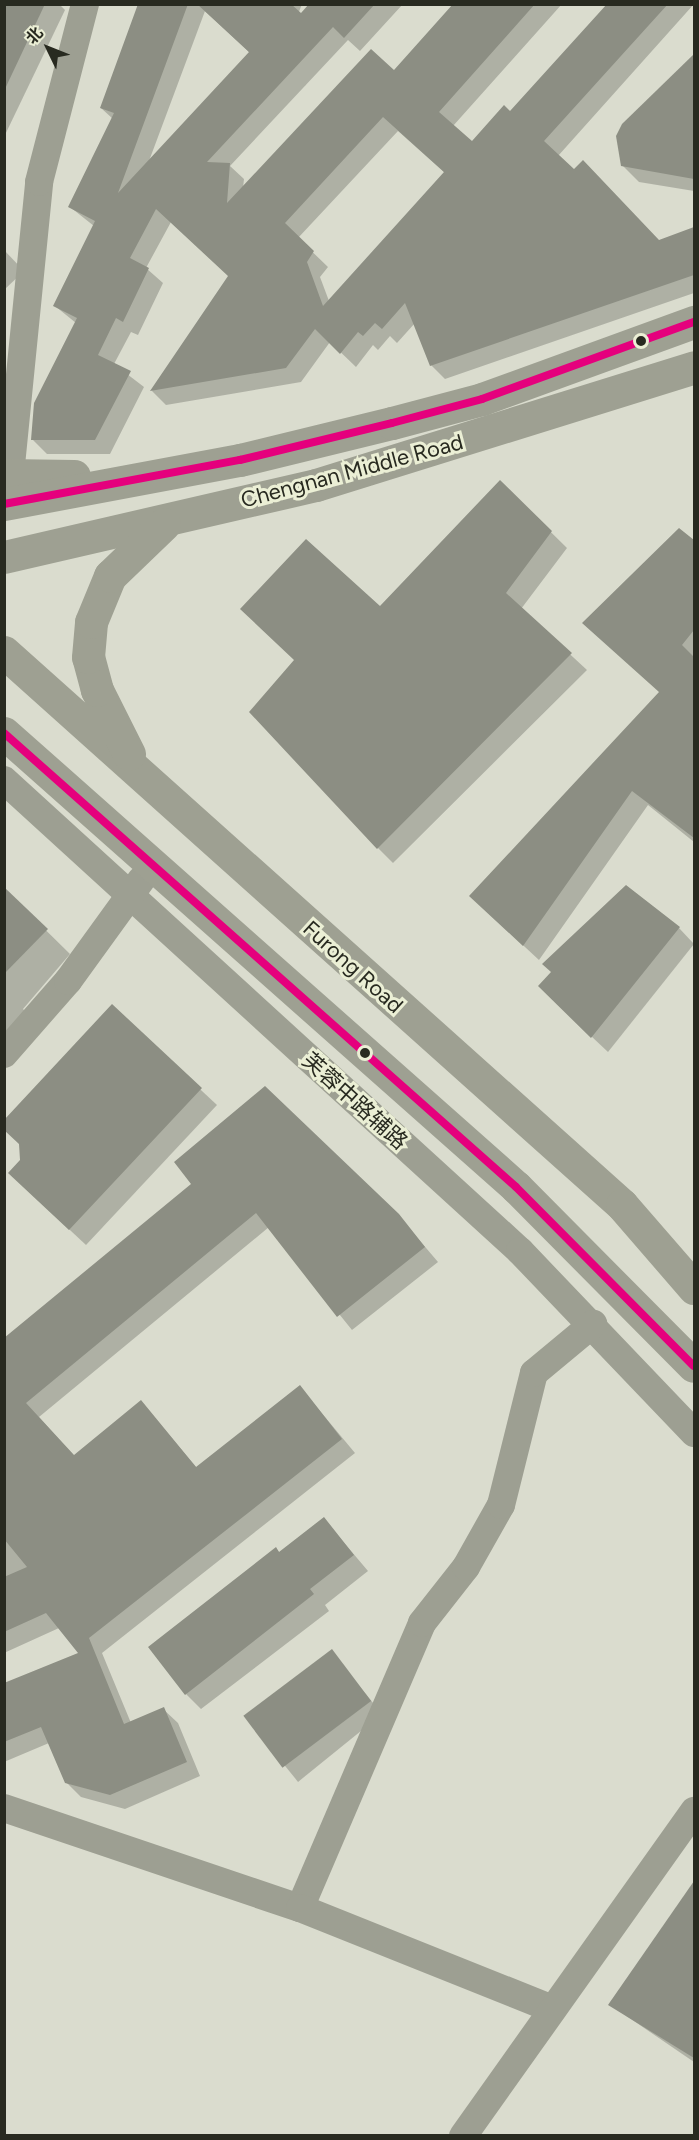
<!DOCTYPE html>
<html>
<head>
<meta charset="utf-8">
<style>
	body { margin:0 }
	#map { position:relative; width:699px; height:2140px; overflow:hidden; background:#dadcce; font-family:Figtree,"Noto Sans SC",sans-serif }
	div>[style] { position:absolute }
	.shadow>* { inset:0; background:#0003; transform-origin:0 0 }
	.building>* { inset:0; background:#8c8e83; transform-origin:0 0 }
	.minor>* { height:28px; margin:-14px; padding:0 14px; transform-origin:14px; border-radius:14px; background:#9d9f92 }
	.major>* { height:33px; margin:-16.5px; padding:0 16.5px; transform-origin:16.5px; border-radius:16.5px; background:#9ea092 }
	.bus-1>* { height:8px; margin:-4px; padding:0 4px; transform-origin:4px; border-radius:4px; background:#e5007d }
	.dots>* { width:16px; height:16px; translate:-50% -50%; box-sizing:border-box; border:3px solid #ebefd5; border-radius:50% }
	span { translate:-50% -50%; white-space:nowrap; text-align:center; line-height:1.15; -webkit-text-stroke:6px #ebefd5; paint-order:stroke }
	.street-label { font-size:22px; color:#282a20 }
	.frame { position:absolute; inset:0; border:6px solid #282a20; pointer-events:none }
	.north { position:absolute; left:18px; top:18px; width:60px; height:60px; -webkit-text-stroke:4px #ebefd5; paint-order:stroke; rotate:313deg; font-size:16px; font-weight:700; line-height:24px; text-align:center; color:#282a20 }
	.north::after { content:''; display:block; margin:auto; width:21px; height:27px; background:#282a20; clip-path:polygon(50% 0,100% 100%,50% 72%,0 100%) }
</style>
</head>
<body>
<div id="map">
	<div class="shadow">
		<div style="clip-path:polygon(4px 4px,59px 4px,65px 10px,4px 137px)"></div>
		<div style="clip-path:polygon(evenodd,139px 4px,302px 4px,295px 22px,312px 4px,403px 4px,360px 51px,348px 40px,230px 166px,244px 179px,243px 188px,394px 72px,454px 4px,562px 4px,453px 126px,472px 143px,510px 113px,609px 4px,694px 4px,558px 156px,659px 242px,694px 228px,694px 293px,445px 379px,431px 365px,415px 323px,397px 343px,390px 336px,378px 350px,373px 345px,356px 367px,330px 342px,301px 382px,166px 405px,152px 391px,230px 277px,171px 222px,146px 268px,163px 283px,138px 335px,131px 332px,114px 364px,144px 387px,110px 454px,47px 454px,33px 440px,76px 323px,55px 306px,94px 226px,70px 207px,113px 119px,101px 108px,139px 4px,205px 11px,250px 53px,149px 161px,205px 11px,139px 4px,398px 131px,445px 173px,329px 301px,320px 277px,328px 267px,298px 238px,398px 131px)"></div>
		<div style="clip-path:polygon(694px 57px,694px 191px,639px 182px,623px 166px,618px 136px)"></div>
		<div style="clip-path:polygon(4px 250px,24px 271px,4px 290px)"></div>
		<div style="clip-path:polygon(500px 482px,567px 548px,521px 609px,587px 670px,393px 863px,378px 848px,296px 660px,380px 608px)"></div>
		<div style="clip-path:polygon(679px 530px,694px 542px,694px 842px,648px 805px,539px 960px,486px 911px,660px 693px)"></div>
		<div style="clip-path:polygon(4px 889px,70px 954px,23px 1009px,37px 1024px,4px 1059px)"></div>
		<div style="clip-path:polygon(679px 928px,694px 944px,608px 1052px,555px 1002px)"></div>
		<div style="clip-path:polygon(112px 1007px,217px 1105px,86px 1245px,26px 1189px,22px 1160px)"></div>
		<div style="clip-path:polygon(194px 1184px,398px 1215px,438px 1262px,352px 1330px,269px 1227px,39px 1417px,74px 1456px,141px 1402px,197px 1468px,300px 1387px,355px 1453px,102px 1653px,131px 1723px,163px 1709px,178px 1723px,200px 1776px,125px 1809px,81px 1797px,66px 1782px,49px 1743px,4px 1762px,4px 1685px,80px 1654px,59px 1628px,4px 1653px,4px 1340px)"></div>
		<div style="clip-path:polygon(324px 1519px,368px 1571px,325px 1605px,329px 1611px,201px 1709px,186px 1694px,276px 1549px,280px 1553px)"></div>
		<div style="left:331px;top:1651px;width:81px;height:108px;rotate:51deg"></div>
		<div style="clip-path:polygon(694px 1883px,694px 2062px,609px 2004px)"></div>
	</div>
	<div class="building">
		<div style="clip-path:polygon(4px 4px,45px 4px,4px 91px)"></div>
		<div style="clip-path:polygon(evenodd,138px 4px,188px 4px,118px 193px,249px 52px,197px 4px,291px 4px,301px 13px,309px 4px,375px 4px,344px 38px,333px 27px,207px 162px,230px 163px,227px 203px,371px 49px,394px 70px,453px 4px,535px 4px,439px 112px,472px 141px,504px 105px,510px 111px,607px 4px,668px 4px,544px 141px,574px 169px,583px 160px,659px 240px,694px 227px,694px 275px,430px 366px,405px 303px,382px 329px,375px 323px,363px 336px,358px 332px,340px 354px,315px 329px,286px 368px,150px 391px,228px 276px,156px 209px,130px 258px,149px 268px,123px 322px,116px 318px,98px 355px,131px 371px,95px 440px,31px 440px,34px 403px,77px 318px,53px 306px,95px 221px,68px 207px,114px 113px,100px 108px,138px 4px,383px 117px,444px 172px,323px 306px,307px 262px,314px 251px,285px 223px,383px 117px)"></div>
		<div style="clip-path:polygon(694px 54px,694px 179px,621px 166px,616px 136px,622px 124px)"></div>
		<div style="clip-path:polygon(500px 480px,552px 531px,506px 593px,572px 653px,377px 849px,249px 712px,294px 660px,240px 609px,306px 539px,380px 606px)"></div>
		<div style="clip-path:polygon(679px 528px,694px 540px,694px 630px,682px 645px,694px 657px,694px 838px,632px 791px,523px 946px,469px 896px,659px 692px,582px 623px)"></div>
		<div style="clip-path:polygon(626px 885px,680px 927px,591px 1038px,538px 986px,551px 972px,542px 964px)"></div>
		<div style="clip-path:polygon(4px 887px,48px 929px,4px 974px)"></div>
		<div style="clip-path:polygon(112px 1004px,202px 1088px,69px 1230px,8px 1173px,20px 1160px,19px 1144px,4px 1130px,4px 1120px)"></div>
		<div style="clip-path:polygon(265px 1086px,399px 1214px,425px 1247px,337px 1317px,256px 1213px,26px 1403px,74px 1455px,141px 1400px,196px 1467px,300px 1385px,342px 1439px,89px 1638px,124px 1724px,164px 1707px,187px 1762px,110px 1795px,65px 1783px,41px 1727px,4px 1742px,4px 1683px,78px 1653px,46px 1613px,4px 1632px,4px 1577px,27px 1567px,4px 1539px,4px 1338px,191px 1184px,174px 1162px)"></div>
		<div style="clip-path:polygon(324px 1517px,354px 1555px,310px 1589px,314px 1594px,185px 1695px,148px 1647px,276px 1547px,279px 1552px)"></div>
		<div style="left:332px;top:1649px;width:65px;height:111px;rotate:53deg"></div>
		<div style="clip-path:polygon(694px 1881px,694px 2058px,608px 2005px)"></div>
	</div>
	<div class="minor">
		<div style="left:10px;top:475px;width:294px;rotate:-84.3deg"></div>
		<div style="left:39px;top:182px;width:184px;rotate:-75.5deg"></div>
		<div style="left:4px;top:780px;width:699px;rotate:42.39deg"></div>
		<div style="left:520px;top:1251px;width:252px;rotate:46.3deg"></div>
		<div style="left:4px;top:1054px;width:97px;rotate:-48.8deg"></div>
		<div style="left:68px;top:981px;width:125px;rotate:-54.1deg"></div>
		<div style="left:4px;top:1808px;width:312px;rotate:18.7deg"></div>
		<div style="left:300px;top:1908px;width:310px;rotate:-66.8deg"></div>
		<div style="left:422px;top:1623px;width:71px;rotate:-51.8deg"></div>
		<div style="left:466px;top:1567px;width:71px;rotate:-60.6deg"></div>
		<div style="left:501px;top:1505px;width:136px;rotate:-76deg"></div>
		<div style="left:534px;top:1373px;width:77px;rotate:-39.7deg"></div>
		<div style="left:300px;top:1908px;width:272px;rotate:21.8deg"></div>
		<div style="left:463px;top:2136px;width:399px;rotate:-54.6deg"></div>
	</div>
	<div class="major">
		<div style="left:4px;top:475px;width:70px;rotate:0.8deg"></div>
		<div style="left:4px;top:504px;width:240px;rotate:-10.6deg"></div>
		<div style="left:240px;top:460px;width:156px;rotate:-13.7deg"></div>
		<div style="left:392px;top:423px;width:93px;rotate:-14.9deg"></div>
		<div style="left:482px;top:399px;width:226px;rotate:-20deg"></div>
		<div style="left:4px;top:557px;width:320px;rotate:-13deg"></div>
		<div style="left:316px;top:485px;width:396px;rotate:-17.3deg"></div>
		<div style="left:4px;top:652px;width:829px;rotate:41.82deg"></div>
		<div style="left:622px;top:1205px;width:110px;rotate:49.1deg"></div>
		<div style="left:4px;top:733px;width:684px;rotate:41.56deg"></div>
		<div style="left:516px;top:1187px;width:252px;rotate:45.2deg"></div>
		<div style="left:129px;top:754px;width:72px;rotate:-116.6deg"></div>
		<div style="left:97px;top:690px;width:34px;rotate:-105deg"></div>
		<div style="left:88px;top:657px;width:35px;rotate:-85deg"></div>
		<div style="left:91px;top:622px;width:50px;rotate:-67.6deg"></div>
		<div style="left:110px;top:576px;width:75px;rotate:-43.9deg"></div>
	</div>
	<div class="bus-1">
		<div style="left:4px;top:504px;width:240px;rotate:-10.6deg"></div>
		<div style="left:240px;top:460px;width:156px;rotate:-13.7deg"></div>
		<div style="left:392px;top:423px;width:93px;rotate:-14.9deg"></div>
		<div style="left:482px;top:399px;width:226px;rotate:-20deg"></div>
		<div style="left:4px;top:733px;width:684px;rotate:41.56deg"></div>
		<div style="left:516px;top:1187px;width:252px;rotate:45.2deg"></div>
	</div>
	<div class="dots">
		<div style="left:641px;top:341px;background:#282a20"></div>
		<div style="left:365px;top:1053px;background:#282a20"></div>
	</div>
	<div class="street-label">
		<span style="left:352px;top:471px;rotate:-15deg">Chengnan Middle Road</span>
		<span style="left:353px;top:967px;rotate:42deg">Furong Road</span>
		<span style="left:355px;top:1101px;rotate:42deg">芙蓉中路辅路</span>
	</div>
	<div class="frame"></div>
	<div class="north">北</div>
</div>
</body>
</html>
